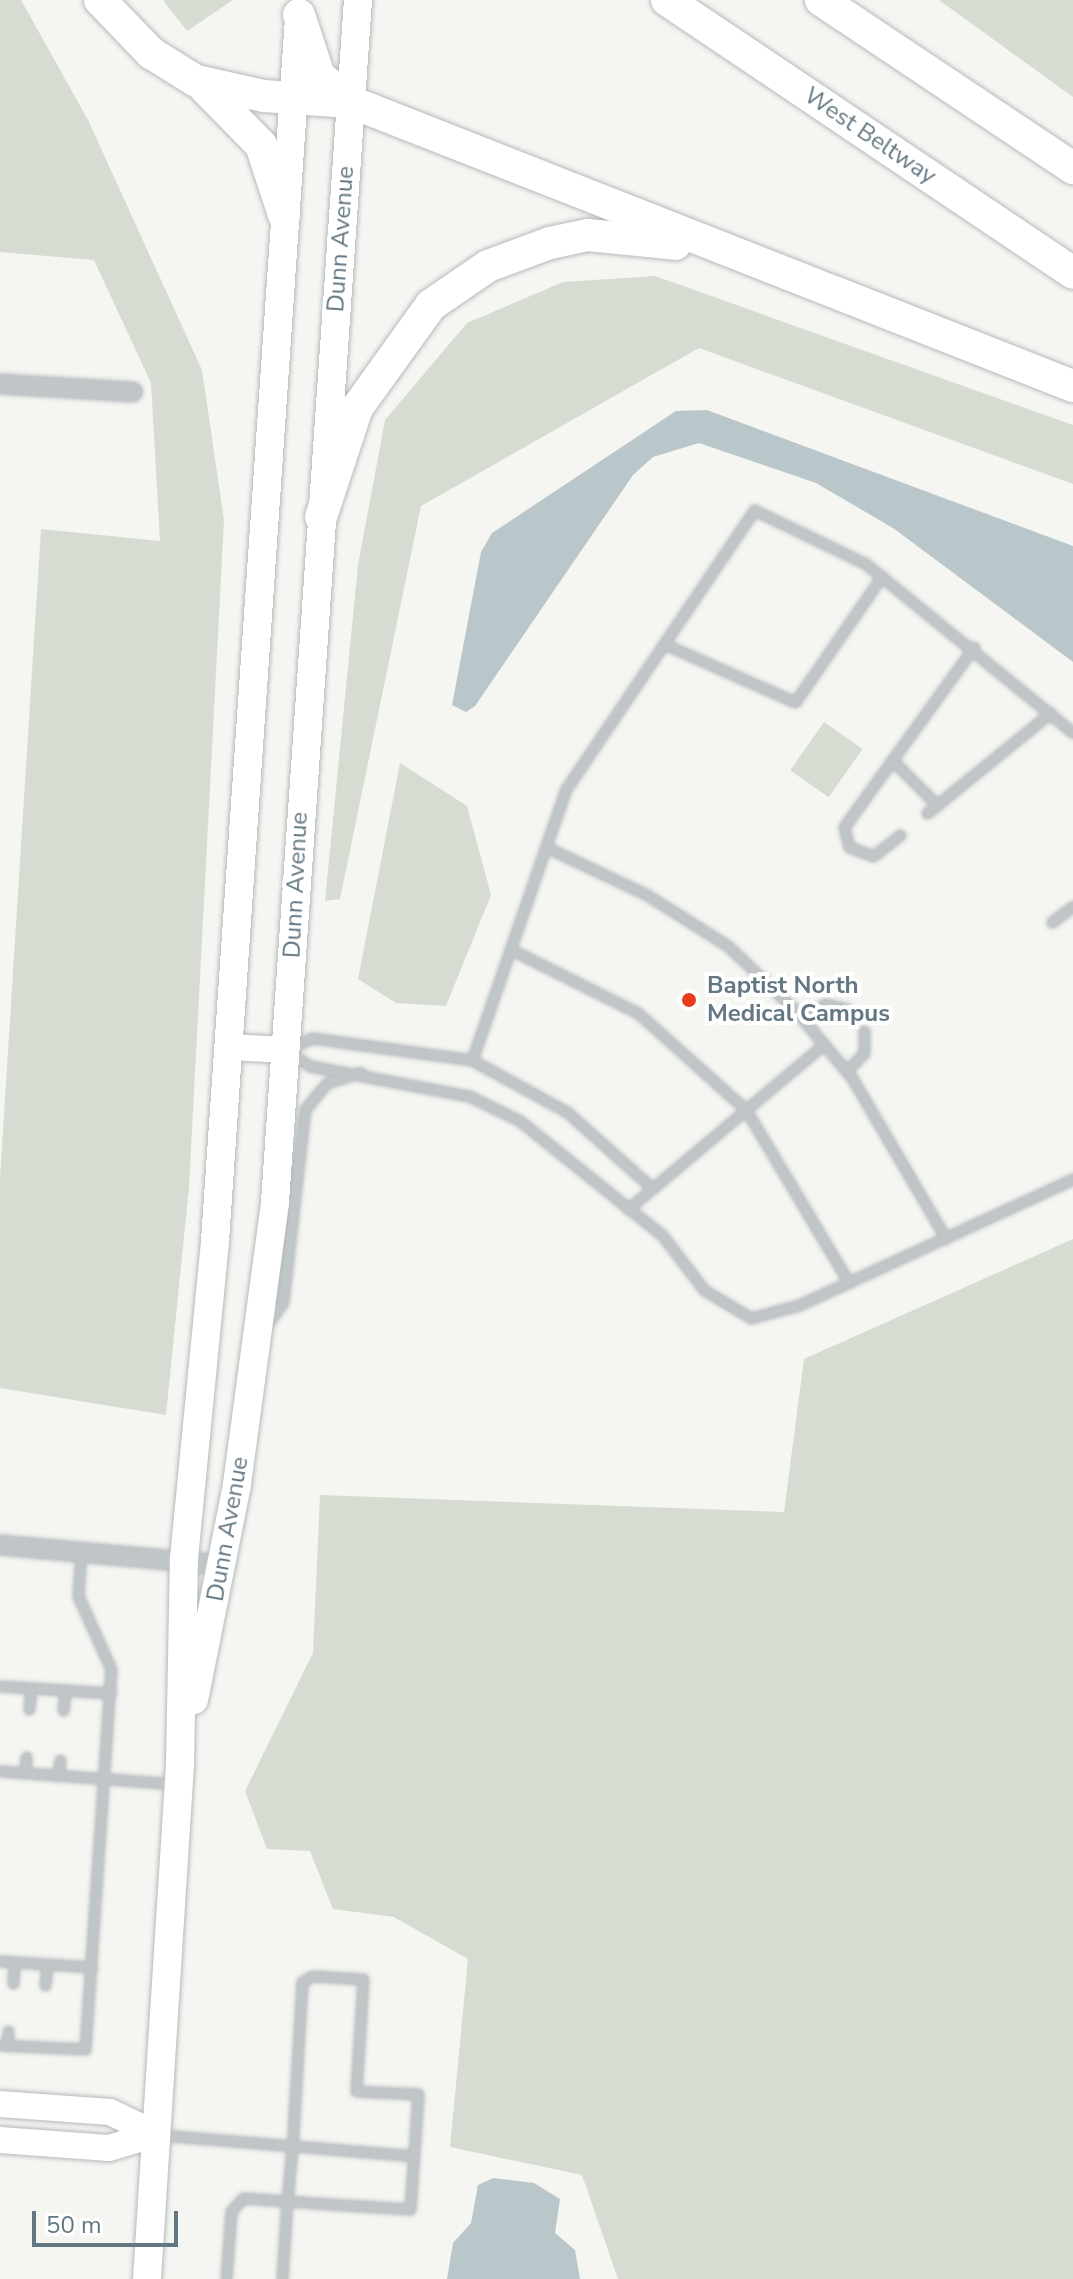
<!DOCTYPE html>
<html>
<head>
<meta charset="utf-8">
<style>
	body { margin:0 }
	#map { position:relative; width:1073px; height:2279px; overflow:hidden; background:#f5f5f1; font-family:"Nunito Sans",sans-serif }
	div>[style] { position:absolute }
	.green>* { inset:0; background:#d6dcd2; transform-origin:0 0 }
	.water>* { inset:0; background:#b9c7cb }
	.roads { filter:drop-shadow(0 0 2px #b4babe) drop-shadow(0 0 2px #b4babe) }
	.lane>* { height:9px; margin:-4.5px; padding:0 4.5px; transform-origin:4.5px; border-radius:4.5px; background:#c0c5c7 }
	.street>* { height:18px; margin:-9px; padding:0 9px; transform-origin:9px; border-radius:9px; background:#c0c5c7 }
	.secondary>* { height:26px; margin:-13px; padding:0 13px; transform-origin:13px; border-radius:13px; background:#fff }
	.primary>* { height:28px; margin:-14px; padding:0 14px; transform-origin:14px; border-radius:14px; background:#fff }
	.highway>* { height:32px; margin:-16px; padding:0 16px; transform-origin:16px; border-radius:16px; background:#fff }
	.dots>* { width:22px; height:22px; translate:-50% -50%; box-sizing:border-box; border:4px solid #fff; border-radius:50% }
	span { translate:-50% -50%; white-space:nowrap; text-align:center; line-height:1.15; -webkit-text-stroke:8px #fff; paint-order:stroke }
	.street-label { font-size:24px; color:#637783 }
	.poi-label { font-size:24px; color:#637783; font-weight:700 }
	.left { translate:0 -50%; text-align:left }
	.scale { position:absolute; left:32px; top:2211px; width:146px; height:36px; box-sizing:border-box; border:4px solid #637783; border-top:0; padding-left:10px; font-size:24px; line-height:28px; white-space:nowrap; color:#637783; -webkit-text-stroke:6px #fff; paint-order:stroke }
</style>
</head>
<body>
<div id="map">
	<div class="green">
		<div style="clip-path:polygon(0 0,21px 0,88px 120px,202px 370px,224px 520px,189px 1187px,166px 1415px,0 1388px,0 1178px,41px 529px,160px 541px,151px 383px,94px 260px,0 252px)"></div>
		<div style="clip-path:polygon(163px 0,233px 0,187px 31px)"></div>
		<div style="clip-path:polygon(939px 0,1073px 0,1073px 97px)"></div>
		<div style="clip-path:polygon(655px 276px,1073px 425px,1073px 484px,699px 348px,421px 506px,340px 899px,325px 901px,358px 565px,385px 420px,467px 323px,563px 282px)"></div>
		<div style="left:824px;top:722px;width:47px;height:59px;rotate:35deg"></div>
		<div style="clip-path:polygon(400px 763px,467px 806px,491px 895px,446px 1006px,396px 1003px,358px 979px)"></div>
		<div style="clip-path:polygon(1073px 1239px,1073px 2279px,618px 2279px,582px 2175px,450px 2147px,468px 1959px,394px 1917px,333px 1909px,310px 1851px,267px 1849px,245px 1791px,313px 1653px,320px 1495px,784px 1512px,804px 1359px)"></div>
	</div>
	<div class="water">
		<div style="clip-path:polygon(707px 410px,1073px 546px,1073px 662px,893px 528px,816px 483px,699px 443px,653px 457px,633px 475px,475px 706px,466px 712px,452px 705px,481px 552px,492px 533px,676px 411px)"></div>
		<div style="clip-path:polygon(493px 2178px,534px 2183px,560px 2199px,555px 2233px,575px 2250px,580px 2279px,447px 2279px,453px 2243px,471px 2223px,478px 2185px)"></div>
	</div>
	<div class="roads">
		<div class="lane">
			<div style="left:664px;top:644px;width:143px;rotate:23.9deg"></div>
			<div style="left:795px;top:702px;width:153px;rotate:-55.4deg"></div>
			<div style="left:892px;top:760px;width:64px;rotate:45deg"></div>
			<div style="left:927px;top:813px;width:159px;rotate:-39.1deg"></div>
			<div style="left:900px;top:835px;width:34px;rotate:142deg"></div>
			<div style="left:873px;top:856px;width:26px;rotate:-159deg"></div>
			<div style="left:849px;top:847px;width:21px;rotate:-104deg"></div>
			<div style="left:844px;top:827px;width:222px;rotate:-54.2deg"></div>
			<div style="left:546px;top:847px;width:112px;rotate:25.4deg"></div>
			<div style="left:647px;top:895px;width:96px;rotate:32.2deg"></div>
			<div style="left:728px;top:946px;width:94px;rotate:43.7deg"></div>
			<div style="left:796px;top:1011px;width:87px;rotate:50.1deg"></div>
			<div style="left:852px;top:1078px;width:186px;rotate:59.7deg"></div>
			<div style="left:1052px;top:922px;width:26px;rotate:-37deg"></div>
			<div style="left:510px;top:949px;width:143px;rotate:26.6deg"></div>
			<div style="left:638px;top:1013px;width:145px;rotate:41.9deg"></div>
			<div style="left:746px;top:1110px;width:201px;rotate:59.2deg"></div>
			<div style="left:803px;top:1019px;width:27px;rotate:-34deg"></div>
			<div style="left:825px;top:1004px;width:22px;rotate:13deg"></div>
			<div style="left:289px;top:1049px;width:25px;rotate:-26deg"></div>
			<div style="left:312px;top:1038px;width:162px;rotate:7.8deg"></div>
			<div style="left:472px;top:1060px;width:108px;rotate:28.7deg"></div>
			<div style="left:567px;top:1112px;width:113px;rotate:41.8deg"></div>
			<div style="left:289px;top:1052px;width:25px;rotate:34deg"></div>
			<div style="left:310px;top:1066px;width:162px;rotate:10.7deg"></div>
			<div style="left:469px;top:1096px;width:57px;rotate:26.1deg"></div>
			<div style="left:520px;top:1121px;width:182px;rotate:38.8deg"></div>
			<div style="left:662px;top:1235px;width:69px;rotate:52.6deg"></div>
			<div style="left:704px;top:1290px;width:55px;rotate:30.8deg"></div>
			<div style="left:751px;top:1318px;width:50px;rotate:-15.2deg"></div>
			<div style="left:799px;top:1305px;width:302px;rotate:-24.7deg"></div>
			<div style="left:472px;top:1060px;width:287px;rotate:-70.9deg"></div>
			<div style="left:566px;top:789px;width:336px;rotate:-56deg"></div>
			<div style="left:754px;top:510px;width:124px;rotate:25.7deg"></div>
			<div style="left:866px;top:564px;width:267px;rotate:39.2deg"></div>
			<div style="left:846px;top:1071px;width:25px;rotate:-45deg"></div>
			<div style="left:864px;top:1053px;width:22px;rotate:-90deg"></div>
			<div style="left:628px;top:1209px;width:255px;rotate:-40.1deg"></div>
			<div style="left:269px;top:1322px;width:24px;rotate:-55deg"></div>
			<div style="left:283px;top:1302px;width:194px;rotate:-83.5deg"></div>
			<div style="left:305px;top:1109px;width:34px;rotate:-50deg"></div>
			<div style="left:327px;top:1083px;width:35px;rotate:-18deg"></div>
			<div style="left:0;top:1686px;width:111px;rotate:3.6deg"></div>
			<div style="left:29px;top:1709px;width:21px;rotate:-85deg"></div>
			<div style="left:63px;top:1710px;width:19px;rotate:-84deg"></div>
			<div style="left:0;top:1771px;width:175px;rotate:4.2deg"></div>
			<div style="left:25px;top:1773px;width:16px;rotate:-86deg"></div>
			<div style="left:58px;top:1776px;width:16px;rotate:-83deg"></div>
			<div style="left:0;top:1961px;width:92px;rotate:3.7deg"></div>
			<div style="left:13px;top:1983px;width:21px;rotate:-87deg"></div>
			<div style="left:45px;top:1985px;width:20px;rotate:-84deg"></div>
			<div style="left:0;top:2045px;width:85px;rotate:2.7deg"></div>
			<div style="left:85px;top:2049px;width:381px;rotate:-86.1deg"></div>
			<div style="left:111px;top:1669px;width:80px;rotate:-114.3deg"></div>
			<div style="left:78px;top:1596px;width:45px;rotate:-86.2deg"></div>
			<div style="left:7px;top:2045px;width:14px;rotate:-86deg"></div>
			<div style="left:160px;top:2135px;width:254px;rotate:4.7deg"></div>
			<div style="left:226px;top:2279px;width:68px;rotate:-85.8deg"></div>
			<div style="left:231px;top:2211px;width:18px;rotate:-47deg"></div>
			<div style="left:243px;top:2198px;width:44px;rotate:3.9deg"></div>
			<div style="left:287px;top:2201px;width:27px;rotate:4deg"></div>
			<div style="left:314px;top:2203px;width:96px;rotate:3.6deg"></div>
			<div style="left:410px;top:2209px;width:115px;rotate:-86deg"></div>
			<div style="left:418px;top:2094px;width:62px;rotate:-177.2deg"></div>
			<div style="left:356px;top:2091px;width:112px;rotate:-86.4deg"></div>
			<div style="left:363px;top:1979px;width:51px;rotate:-176.6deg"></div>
			<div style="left:312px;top:1976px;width:12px;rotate:149deg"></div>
			<div style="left:302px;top:1982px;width:166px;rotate:93.4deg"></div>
			<div style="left:292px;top:2148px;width:53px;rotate:95.4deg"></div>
			<div style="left:287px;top:2201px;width:78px;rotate:93.7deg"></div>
		</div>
		<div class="street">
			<div style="left:0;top:384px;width:133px;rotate:3.4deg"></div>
			<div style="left:0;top:1545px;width:224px;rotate:5.1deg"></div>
		</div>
		<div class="secondary">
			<div style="left:229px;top:1047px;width:57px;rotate:3deg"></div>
			<div style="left:0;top:2104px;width:110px;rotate:4.2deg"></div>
			<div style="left:110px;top:2112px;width:51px;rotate:25.6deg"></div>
			<div style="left:0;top:2140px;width:109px;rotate:4.2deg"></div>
			<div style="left:109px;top:2148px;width:49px;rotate:-16.6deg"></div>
		</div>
		<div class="primary">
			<div style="left:194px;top:1700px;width:220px;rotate:-78.7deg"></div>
			<div style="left:237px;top:1484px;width:285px;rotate:-82.3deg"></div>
			<div style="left:275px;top:1202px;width:1205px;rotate:-86.05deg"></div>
			<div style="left:147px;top:2279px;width:516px;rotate:-86.33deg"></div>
			<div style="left:180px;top:1764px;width:206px;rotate:-88.9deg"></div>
			<div style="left:184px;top:1558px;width:319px;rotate:-84.4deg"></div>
			<div style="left:215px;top:1241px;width:1227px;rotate:-86.07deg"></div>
		</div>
		<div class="highway">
			<div style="left:100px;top:0;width:74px;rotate:46.1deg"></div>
			<div style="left:151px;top:53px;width:53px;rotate:31.9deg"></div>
			<div style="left:196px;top:81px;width:70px;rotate:12.4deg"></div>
			<div style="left:264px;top:96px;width:87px;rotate:3.9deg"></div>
			<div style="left:667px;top:0;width:489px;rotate:33.9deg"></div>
			<div style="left:821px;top:0;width:303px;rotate:33.7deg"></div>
			<div style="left:299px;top:15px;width:64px;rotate:71.8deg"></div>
			<div style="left:319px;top:76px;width:41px;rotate:39.1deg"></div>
			<div style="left:351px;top:102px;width:776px;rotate:21.47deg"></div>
			<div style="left:205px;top:88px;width:80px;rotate:45.5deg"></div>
			<div style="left:261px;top:145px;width:74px;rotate:71.8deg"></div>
			<div style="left:321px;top:517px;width:115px;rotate:-71.7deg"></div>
			<div style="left:357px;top:408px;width:127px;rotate:-54.3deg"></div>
			<div style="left:431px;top:305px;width:69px;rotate:-34.4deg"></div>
			<div style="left:488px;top:266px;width:66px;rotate:-20.4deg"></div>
			<div style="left:550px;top:243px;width:39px;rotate:-12deg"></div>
			<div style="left:588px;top:235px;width:88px;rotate:5.8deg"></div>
		</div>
	</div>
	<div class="dots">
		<div style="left:689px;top:1000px;background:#ea3b1c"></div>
	</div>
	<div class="street-label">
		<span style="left:870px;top:136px;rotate:34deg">West Beltway</span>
		<span style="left:341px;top:239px;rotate:-86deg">Dunn Avenue</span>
		<span style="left:296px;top:885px;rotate:-87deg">Dunn Avenue</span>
		<span style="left:228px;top:1529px;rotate:-80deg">Dunn Avenue</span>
	</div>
	<div class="poi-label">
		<span class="left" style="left:707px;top:1000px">Baptist North<br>Medical Campus</span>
	</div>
	<div class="scale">50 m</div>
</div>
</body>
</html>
